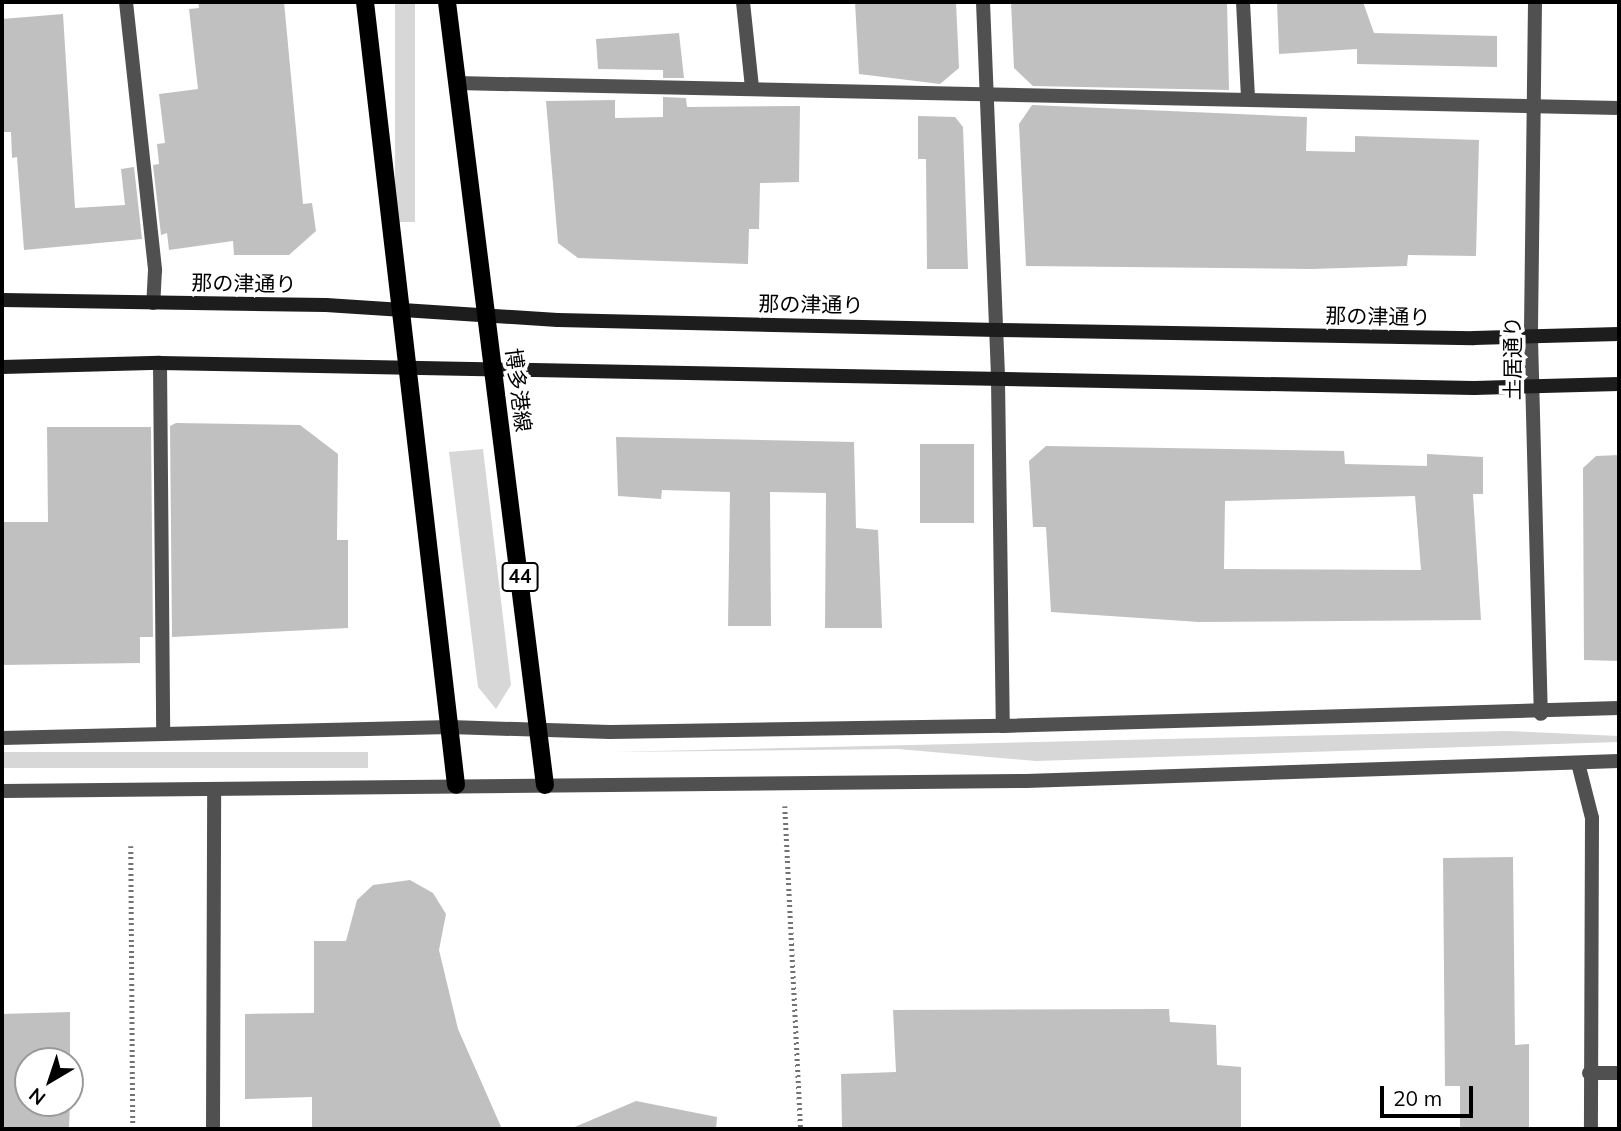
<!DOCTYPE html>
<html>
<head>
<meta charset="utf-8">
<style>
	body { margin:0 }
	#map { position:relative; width:1621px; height:1131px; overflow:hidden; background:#fff; font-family:Mulish,"Noto Sans JP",sans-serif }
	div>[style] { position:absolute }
	.green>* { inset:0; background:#d7d7d7; transform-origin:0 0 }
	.building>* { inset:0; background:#c0c0c0; transform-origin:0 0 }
	.path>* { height:4.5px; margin-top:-2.25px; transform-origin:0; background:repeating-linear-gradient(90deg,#727272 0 2px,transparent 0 5.5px) }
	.minor>* { height:14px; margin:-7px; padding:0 7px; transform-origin:7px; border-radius:7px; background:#505050 }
	.tertiary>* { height:14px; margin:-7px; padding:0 7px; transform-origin:7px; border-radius:7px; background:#505050 }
	.secondary>* { height:14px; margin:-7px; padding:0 7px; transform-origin:7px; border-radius:7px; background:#1d1d1d }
	.primary>* { height:18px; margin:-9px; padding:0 9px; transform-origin:9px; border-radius:9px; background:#000 }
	span { translate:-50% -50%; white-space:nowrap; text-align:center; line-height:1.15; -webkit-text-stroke:7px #fff; paint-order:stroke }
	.shield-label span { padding:2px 5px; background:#fff; border:2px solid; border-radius:5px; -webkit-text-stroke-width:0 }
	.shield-label { font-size:19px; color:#000; font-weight:700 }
	.street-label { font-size:21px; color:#000 }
	.frame { position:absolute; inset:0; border:4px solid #000; pointer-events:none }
	.north { position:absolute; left:14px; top:1047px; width:70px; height:70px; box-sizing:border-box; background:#fff; border:2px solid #999; border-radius:50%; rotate:219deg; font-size:19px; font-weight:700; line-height:28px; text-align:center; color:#000 }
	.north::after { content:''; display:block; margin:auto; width:24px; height:32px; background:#000; clip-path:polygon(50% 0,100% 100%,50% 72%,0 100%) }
	.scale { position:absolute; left:1380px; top:1086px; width:93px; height:32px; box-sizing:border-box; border:4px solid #000; border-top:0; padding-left:9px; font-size:21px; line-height:24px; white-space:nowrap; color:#000; -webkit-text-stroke:5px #fff; paint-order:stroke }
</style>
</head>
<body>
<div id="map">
	<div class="green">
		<div style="left:395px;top:2px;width:20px;height:220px"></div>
		<div style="clip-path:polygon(483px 449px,511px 685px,496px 709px,478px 687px,449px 452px)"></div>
		<div style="clip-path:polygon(1508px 731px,1619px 736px,1619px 742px,1036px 761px,898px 749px,611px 752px)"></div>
		<div style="left:368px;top:752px;width:16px;height:366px;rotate:90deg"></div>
	</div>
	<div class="building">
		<div style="clip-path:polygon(198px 2px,284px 2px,303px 204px,312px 203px,316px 231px,289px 255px,234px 255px,233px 241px,169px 250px,167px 233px,161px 235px,153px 165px,159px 164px,157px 144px,165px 143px,159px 94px,198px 89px,189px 9px,199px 8px)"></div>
		<div style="clip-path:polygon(855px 2px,956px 2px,959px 68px,940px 84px,859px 74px)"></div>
		<div style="clip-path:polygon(1011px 2px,1227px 2px,1229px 90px,1033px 86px,1014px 68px)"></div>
		<div style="clip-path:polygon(1277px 2px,1363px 2px,1374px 33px,1497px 36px,1497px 67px,1357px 64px,1357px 49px,1279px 54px)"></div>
		<div style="clip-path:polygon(63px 14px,75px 208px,125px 205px,121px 169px,134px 167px,142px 239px,24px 250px,17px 157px,12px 158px,11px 132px,2px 132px,2px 19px)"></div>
		<div style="clip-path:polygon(679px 33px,684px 78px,663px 78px,663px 70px,598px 69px,596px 39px)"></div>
		<div style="clip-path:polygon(663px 97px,686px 98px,687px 107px,800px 106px,799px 182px,760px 183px,759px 229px,749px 229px,748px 264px,578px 258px,558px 243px,546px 101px,615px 100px,615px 118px,663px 117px)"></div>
		<div style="clip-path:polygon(1032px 105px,1307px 117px,1306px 151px,1355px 152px,1355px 136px,1479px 140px,1476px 256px,1408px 255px,1407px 266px,1311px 269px,1026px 266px,1019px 124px)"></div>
		<div style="clip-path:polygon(918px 116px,955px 117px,963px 127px,968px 269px,927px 269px,926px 159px,918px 159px)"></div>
		<div style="clip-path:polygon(176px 423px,300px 425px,338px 454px,337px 540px,348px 540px,348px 628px,172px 637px,170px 426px)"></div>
		<div style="clip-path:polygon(47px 427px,151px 427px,153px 637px,140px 637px,140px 663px,2px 665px,2px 522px,48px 522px)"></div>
		<div style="clip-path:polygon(616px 437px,854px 442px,856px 528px,878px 530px,882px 628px,825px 628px,826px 493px,770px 492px,771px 626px,728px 626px,730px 492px,662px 490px,661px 499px,618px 496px)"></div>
		<div style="left:920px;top:444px;width:54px;height:79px"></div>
		<div style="clip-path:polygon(evenodd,1046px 446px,1344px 451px,1345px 464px,1427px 466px,1427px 454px,1483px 457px,1483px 494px,1473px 494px,1481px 620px,1199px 622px,1051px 612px,1046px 527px,1033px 527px,1029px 461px,1046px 446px,1415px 496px,1421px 570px,1224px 569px,1225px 501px,1415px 496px)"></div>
		<div style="clip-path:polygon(1619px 455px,1619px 661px,1584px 660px,1583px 468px,1596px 456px)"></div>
		<div style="clip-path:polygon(1513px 857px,1515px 1045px,1529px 1044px,1529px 1129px,1460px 1129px,1460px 1086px,1445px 1086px,1443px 858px)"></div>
		<div style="clip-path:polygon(410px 880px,433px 893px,446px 914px,439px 950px,458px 1029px,502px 1129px,312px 1129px,312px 1097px,245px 1099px,245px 1014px,314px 1013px,314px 941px,346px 941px,357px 900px,373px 885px)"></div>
		<div style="clip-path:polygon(1169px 1009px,1170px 1022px,1216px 1025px,1217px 1065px,1241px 1067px,1241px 1129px,842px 1129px,841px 1074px,896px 1072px,893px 1010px)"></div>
		<div style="clip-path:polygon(70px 1012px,70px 1061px,28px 1061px,28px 1103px,70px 1103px,69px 1129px,2px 1129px,2px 1014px)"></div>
		<div style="clip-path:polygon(636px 1101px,717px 1117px,716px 1129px,570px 1129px)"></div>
	</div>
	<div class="path">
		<div style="left:785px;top:806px;width:323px;rotate:87.2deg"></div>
		<div style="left:131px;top:846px;width:283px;rotate:89.6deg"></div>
	</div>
	<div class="minor">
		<div style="left:126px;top:2px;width:270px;rotate:83.8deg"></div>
		<div style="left:155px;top:270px;width:33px;rotate:93deg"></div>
		<div style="left:743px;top:2px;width:86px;rotate:84deg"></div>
		<div style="left:1243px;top:2px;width:97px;rotate:87deg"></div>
		<div style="left:456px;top:83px;width:1163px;rotate:1.23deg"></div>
		<div style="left:160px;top:363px;width:370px;rotate:89.5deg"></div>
		<div style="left:998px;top:380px;width:346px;rotate:89.2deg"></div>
	</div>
	<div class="tertiary">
		<div style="left:983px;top:2px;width:378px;rotate:87.7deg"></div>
		<div style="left:1535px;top:2px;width:336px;rotate:90.7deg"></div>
		<div style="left:1531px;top:338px;width:376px;rotate:88.5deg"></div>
		<div style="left:2px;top:738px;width:448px;rotate:-1.4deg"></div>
		<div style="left:450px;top:727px;width:160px;rotate:1.8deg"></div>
		<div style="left:610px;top:732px;width:393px;rotate:-0.9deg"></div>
		<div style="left:1003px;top:726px;width:616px;rotate:-1.67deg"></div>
		<div style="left:1578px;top:763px;width:57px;rotate:75.7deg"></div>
		<div style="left:1592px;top:818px;width:311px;rotate:90.2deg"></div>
		<div style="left:2px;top:791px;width:1024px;rotate:-0.56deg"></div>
		<div style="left:1026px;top:781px;width:593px;rotate:-1.93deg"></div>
		<div style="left:1589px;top:1073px;width:30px"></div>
		<div style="left:213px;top:1129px;width:340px;rotate:-89.8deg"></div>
	</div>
	<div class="secondary">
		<div style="left:2px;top:300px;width:324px;rotate:0.9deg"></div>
		<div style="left:326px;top:305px;width:232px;rotate:3.7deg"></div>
		<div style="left:558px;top:320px;width:440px;rotate:1.3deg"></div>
		<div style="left:998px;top:330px;width:476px;rotate:1deg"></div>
		<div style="left:1474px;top:338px;width:145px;rotate:-1.6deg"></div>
		<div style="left:2px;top:367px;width:158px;rotate:-1.5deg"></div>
		<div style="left:160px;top:363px;width:1314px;rotate:1.09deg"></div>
		<div style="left:1474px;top:388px;width:145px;rotate:-1.6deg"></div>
	</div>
	<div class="primary">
		<div style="left:365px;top:2px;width:788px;rotate:83.37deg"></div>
		<div style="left:447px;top:2px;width:789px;rotate:82.87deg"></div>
	</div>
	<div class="shield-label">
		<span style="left:520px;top:577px">44</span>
	</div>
	<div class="street-label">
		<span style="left:244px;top:283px;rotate:1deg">那の津通り</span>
		<span style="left:811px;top:304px;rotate:1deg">那の津通り</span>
		<span style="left:1378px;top:316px;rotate:1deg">那の津通り</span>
		<span style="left:1512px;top:358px;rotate:-90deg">土居通り</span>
		<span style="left:519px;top:390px;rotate:83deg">博多港線</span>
	</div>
	<div class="frame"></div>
	<div class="north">N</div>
	<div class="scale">20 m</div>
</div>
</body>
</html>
